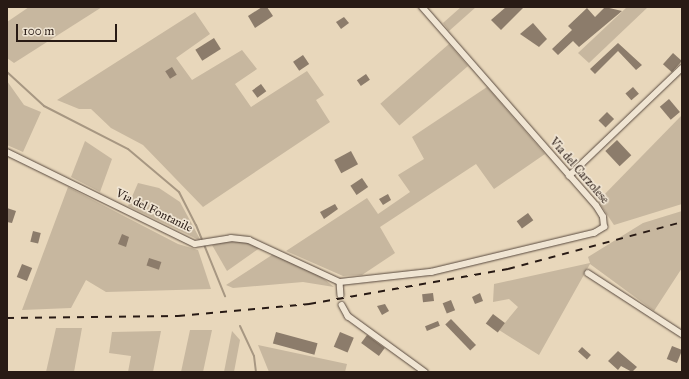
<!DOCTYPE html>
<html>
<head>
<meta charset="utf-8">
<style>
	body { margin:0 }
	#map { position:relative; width:689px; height:379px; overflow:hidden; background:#e8d7bb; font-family:"IM FELL Great Primer",serif }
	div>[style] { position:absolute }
	.green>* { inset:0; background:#c7b79f; transform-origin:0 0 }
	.stream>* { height:2px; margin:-1px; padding:0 1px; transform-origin:1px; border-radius:1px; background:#a79782 }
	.building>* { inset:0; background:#8c7c6b; transform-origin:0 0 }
	.roads { filter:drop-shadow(0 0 1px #58493e) drop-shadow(0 0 1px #58493e) }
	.street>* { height:5.5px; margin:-2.75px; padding:0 2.75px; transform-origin:2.75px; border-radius:2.75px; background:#f0e5d3 }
	.rail>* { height:2px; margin-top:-1px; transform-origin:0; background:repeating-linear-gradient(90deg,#281a14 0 7px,transparent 0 14px) }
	span { translate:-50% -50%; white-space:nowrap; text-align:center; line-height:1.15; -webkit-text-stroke:3.5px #f0e5d3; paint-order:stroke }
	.street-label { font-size:12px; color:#281a14 }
	.frame { position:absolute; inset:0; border:8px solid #281a14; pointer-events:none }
	.scale { position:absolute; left:16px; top:24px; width:101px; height:18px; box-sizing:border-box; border:2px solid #281a14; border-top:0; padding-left:5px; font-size:12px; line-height:14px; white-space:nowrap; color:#281a14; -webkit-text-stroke:3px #f0e5d3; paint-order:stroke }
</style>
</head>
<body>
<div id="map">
	<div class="green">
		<div style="clip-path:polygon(29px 7px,102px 7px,14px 63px,7px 58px,7px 22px)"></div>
		<div style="clip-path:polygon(461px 7px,476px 7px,449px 31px,443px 23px)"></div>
		<div style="clip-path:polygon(627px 7px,648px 7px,589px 63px,578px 53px)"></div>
		<div style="clip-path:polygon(195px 12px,210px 34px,176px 58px,192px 80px,242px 50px,257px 69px,235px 84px,251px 107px,307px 71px,324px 95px,316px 100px,330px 122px,203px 207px,143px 145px,111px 128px,91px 109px,79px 109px,57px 100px)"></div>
		<div style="left:449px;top:44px;width:29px;height:91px;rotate:49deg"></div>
		<div style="clip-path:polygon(7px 81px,24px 105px,41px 112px,23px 152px,7px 145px)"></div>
		<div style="clip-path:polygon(487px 87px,545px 154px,494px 189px,476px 164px,380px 227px,395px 253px,362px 275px,343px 276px,286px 251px,367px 198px,378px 214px,410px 192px,398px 175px,424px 159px,412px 137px)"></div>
		<div style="clip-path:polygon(682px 115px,682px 204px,614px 225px,598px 201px)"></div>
		<div style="clip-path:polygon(85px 141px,112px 159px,100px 192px,71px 177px)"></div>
		<div style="clip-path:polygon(138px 183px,159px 188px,180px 202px,201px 241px,128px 206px)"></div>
		<div style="clip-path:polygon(68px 187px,178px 244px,198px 250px,211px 289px,106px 292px,86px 280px,71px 308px,22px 310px)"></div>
		<div style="clip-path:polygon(682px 211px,682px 268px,654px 311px,590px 264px,539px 355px,499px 330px,518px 307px,509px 299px,493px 302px,494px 284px,590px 263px,588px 257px,643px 223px)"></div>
		<div style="clip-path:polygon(229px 241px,243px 241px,261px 247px,227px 271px,212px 245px)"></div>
		<div style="clip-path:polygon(275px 253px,319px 275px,334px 287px,303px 282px,233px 288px,226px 285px)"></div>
		<div style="clip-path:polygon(56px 328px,82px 328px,74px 372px,46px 372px)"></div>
		<div style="clip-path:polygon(190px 330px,212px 330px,203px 372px,181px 372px)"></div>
		<div style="clip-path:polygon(161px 331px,153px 372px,128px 372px,131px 356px,109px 353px,112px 332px)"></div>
		<div style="clip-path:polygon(232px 331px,240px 340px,234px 372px,224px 372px)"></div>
		<div style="clip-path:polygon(258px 345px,347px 364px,345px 372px,269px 372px)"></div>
	</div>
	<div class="stream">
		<div style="left:7px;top:72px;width:50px;rotate:42.6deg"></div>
		<div style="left:44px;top:106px;width:94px;rotate:27.1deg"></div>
		<div style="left:128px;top:149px;width:67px;rotate:40.1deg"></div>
		<div style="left:179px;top:192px;width:37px;rotate:63deg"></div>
		<div style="left:196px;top:225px;width:77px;rotate:67.8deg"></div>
		<div style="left:240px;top:326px;width:33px;rotate:65deg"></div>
		<div style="left:254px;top:356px;width:16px;rotate:83deg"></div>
	</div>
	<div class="building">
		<div style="clip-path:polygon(262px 7px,267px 7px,273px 16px,255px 28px,248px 16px)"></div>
		<div style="clip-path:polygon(506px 7px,524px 7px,501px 30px,491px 20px)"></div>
		<div style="clip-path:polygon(605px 7px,622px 11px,579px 47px,573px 41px,558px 55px,552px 49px,572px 30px,568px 26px,587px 8px,595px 17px)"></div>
		<div style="clip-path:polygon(344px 17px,349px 23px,341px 29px,336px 22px)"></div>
		<div style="clip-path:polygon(533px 23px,547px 39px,539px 47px,520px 34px)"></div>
		<div style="left:214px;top:38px;width:13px;height:22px;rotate:58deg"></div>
		<div style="clip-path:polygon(618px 43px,642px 65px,636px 70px,618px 51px,595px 74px,590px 69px)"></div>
		<div style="left:673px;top:53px;width:12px;height:15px;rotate:42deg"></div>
		<div style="left:303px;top:55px;width:11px;height:12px;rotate:56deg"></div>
		<div style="left:172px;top:67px;width:9px;height:8px;rotate:58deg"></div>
		<div style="left:366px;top:74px;width:7px;height:11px;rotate:56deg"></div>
		<div style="left:261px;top:84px;width:9px;height:11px;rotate:54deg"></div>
		<div style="left:633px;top:87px;width:9px;height:10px;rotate:49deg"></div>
		<div style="left:669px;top:99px;width:17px;height:12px;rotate:50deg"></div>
		<div style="left:607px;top:112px;width:10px;height:12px;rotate:45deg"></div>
		<div style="left:617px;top:140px;width:21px;height:16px;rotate:47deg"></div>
		<div style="left:351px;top:151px;width:15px;height:19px;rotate:62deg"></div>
		<div style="left:362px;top:178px;width:11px;height:14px;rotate:56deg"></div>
		<div style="clip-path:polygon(388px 194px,391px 200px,383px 205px,379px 199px)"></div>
		<div style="clip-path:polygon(335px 204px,338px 209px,324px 219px,320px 212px)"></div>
		<div style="clip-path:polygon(7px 208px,16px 211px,12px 223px,7px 222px)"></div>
		<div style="left:528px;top:213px;width:9px;height:14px;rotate:54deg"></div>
		<div style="left:33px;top:231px;width:8px;height:11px;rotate:14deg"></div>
		<div style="clip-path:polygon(122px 234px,129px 237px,126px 247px,118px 244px)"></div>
		<div style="left:149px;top:258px;width:13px;height:8px;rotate:18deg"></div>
		<div style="left:22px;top:264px;width:11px;height:14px;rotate:22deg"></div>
		<div style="left:433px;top:293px;width:8px;height:11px;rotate:83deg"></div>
		<div style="clip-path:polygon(480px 293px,483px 301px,475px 304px,472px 297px)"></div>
		<div style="left:451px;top:300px;width:11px;height:9px;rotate:68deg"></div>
		<div style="clip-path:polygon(385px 304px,389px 311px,382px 315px,377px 306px)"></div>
		<div style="left:493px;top:314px;width:15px;height:12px;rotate:37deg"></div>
		<div style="left:451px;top:319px;width:36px;height:8px;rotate:46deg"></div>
		<div style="left:438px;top:321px;width:5px;height:14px;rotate:68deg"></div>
		<div style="left:276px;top:332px;width:43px;height:12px;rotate:15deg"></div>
		<div style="left:340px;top:332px;width:15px;height:16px;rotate:23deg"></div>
		<div style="left:367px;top:335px;width:22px;height:10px;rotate:36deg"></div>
		<div style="left:672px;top:346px;width:11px;height:14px;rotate:22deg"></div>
		<div style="left:582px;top:347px;width:12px;height:6px;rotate:42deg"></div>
		<div style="clip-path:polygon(618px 351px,637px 367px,632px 372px,621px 366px,618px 370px,608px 361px)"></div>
	</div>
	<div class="roads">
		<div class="street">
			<div style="left:7px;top:152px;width:209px;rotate:26.1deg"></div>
			<div style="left:195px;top:244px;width:36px;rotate:-9deg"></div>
			<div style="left:231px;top:238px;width:18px;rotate:6deg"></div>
			<div style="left:249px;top:240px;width:100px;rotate:24.8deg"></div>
			<div style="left:569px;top:176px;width:156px;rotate:-43.7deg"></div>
			<div style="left:588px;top:273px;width:112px;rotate:33deg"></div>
			<div style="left:340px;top:282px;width:92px;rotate:-6.3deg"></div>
			<div style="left:431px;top:272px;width:168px;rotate:-13.5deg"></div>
			<div style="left:594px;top:233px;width:12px;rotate:-31deg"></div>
			<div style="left:604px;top:227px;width:10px;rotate:-96deg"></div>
			<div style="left:603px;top:217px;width:13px;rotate:-122deg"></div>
			<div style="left:596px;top:206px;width:264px;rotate:-131.2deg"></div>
			<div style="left:340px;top:282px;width:13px;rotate:86deg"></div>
			<div style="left:342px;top:305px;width:13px;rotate:61deg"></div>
			<div style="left:348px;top:316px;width:95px;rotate:36deg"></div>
		</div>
	</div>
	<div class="rail">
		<div style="left:7px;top:318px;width:171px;rotate:-0.7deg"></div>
		<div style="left:178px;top:316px;width:132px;rotate:-5.2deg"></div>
		<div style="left:309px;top:304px;width:202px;rotate:-10deg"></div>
		<div style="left:508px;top:269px;width:180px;rotate:-15.1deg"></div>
	</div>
	<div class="street-label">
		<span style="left:579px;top:171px;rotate:49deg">Via del Carzolese</span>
		<span style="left:154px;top:211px;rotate:26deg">Via del Fontanile</span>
	</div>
	<div class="frame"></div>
	<div class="scale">100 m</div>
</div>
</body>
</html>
